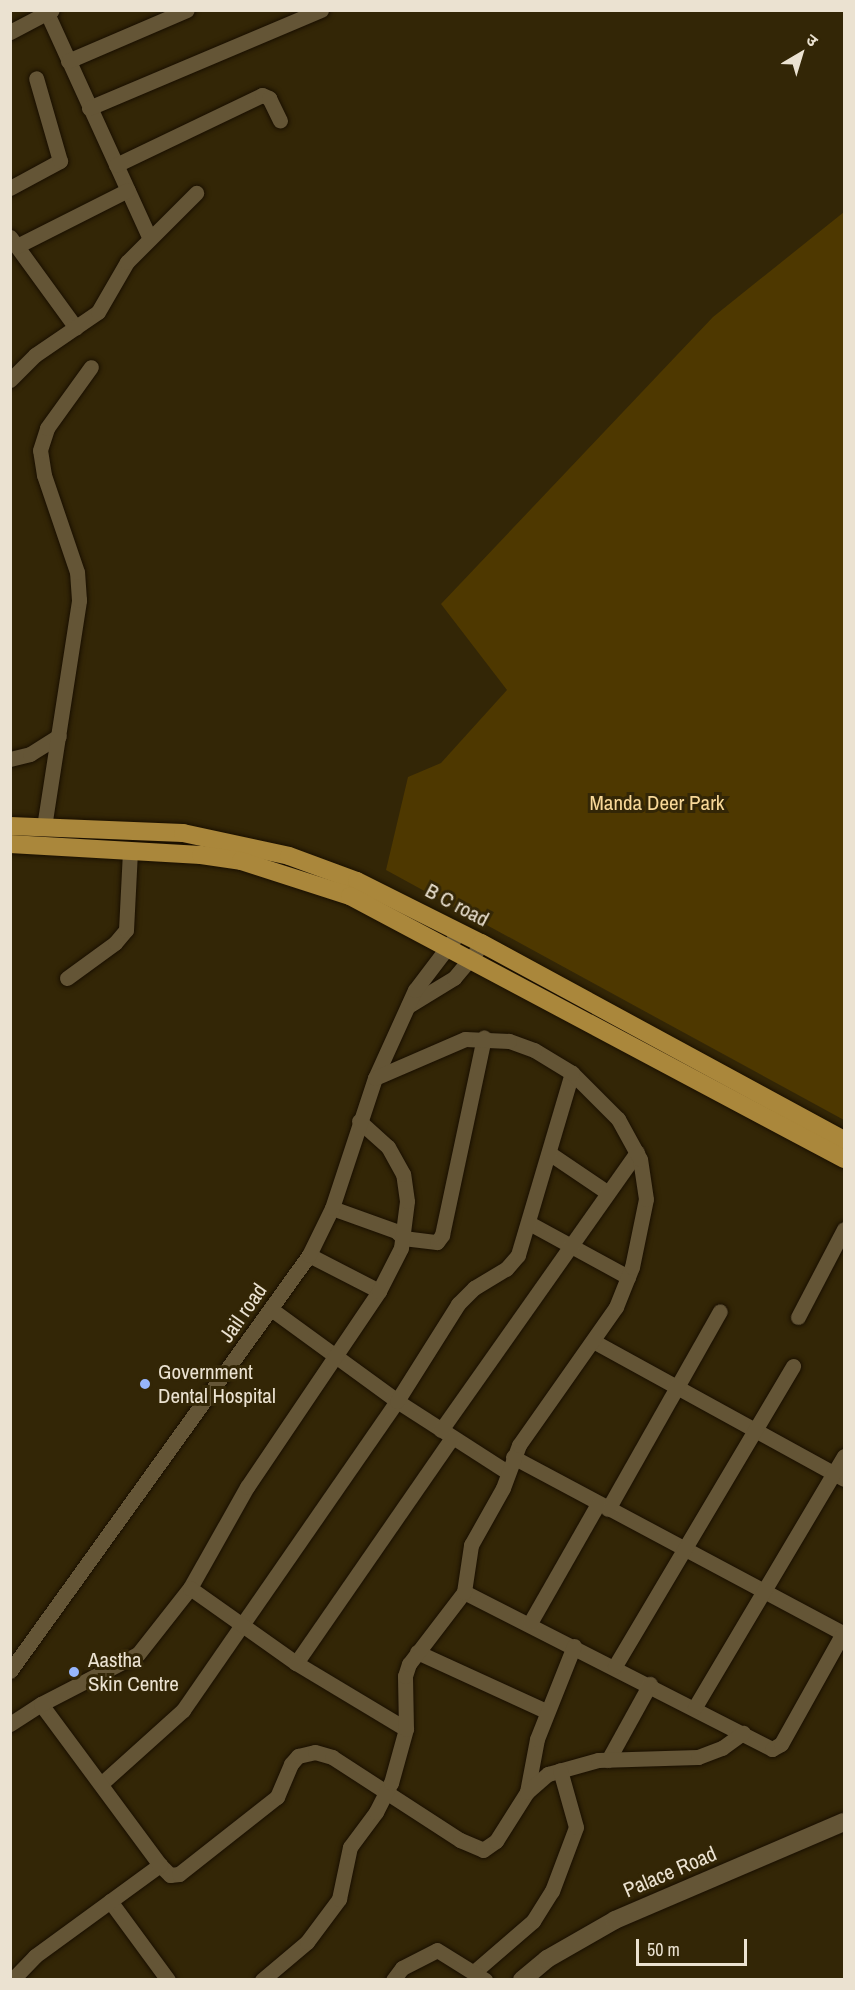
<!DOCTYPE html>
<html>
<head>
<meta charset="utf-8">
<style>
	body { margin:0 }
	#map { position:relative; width:855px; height:1990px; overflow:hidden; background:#332606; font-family:"Archivo Narrow","Noto Sans Devanagari",sans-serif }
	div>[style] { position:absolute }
	.green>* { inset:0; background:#4e3800 }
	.roads { filter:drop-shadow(0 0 2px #190f00) drop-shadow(0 0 2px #190f00) }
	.street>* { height:15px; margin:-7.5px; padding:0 7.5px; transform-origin:7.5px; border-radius:7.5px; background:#645536 }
	.secondary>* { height:18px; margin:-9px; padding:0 9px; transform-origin:9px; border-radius:9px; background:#645536 }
	.primary>* { height:18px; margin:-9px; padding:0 9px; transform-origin:9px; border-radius:9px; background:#aa873b }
	.dots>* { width:16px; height:16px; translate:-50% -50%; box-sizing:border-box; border:3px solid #332606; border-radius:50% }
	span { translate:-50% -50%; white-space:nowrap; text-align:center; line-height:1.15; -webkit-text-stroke:6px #332606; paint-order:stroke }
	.park-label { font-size:21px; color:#f8d898 }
	.street-label { font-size:21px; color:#ebe2d1 }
	.poi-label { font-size:21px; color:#ebe2d1 }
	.left { translate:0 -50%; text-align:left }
	.frame { position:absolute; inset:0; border:12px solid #ebe2d1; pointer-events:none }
	.north { position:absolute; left:771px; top:24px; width:60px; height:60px; -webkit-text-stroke:4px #332606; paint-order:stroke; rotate:38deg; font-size:16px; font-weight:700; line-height:24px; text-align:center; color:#ebe2d1 }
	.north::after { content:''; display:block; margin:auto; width:21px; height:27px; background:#ebe2d1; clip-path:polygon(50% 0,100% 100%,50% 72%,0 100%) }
	.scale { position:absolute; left:636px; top:1939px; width:111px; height:27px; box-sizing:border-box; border:3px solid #ebe2d1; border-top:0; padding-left:8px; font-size:18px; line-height:21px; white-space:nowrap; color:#ebe2d1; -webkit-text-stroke:4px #332606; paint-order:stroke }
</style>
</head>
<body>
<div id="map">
	<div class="green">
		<div style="clip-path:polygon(844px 212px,844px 1120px,386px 870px,408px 777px,441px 763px,507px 690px,441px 604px,713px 317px)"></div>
	</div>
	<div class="roads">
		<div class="street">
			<div style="left:47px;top:13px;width:248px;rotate:65.5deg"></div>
			<div style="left:10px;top:32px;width:47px;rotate:-27.6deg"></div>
			<div style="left:68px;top:61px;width:129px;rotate:-23.2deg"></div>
			<div style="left:89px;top:108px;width:252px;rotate:-22.9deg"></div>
			<div style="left:116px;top:165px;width:162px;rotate:-25.6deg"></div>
			<div style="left:262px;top:95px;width:8px;rotate:23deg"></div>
			<div style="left:269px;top:98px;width:25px;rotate:64deg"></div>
			<div style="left:10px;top:188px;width:57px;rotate:-28.4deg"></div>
			<div style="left:60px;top:161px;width:86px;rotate:-106.1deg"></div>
			<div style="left:10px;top:237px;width:112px;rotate:54deg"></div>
			<div style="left:17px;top:246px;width:124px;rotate:-26.8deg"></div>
			<div style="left:10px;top:380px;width:35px;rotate:-45deg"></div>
			<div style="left:35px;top:355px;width:76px;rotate:-34.3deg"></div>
			<div style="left:98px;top:312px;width:58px;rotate:-59.9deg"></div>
			<div style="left:127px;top:262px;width:98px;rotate:-45deg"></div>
			<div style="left:10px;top:759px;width:21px;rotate:-14deg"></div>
			<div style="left:30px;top:754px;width:34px;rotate:-32deg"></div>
			<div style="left:44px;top:827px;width:230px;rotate:-81.2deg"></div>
			<div style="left:79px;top:600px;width:28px;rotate:-94deg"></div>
			<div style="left:77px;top:572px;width:102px;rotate:-108.8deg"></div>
			<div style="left:44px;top:475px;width:25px;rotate:-99deg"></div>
			<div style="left:40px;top:450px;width:23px;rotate:-72deg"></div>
			<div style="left:47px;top:428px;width:75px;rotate:-54.2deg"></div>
			<div style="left:67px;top:978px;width:59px;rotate:-36.1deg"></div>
			<div style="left:115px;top:943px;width:17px;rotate:-50deg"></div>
			<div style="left:126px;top:930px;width:80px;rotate:-87.1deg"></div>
			<div style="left:408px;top:1006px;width:54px;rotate:-31.3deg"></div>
			<div style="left:454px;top:978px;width:35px;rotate:-50deg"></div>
			<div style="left:549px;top:1153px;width:71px;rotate:34.1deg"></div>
			<div style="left:332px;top:1208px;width:68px;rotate:19.8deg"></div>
			<div style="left:396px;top:1231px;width:10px;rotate:45deg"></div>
			<div style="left:403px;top:1238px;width:34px;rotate:7deg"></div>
			<div style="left:437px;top:1242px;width:9px;rotate:-54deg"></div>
			<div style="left:442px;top:1235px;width:202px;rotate:-78deg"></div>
			<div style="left:529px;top:1223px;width:113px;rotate:28.6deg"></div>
			<div style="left:309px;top:1255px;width:79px;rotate:27.2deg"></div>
			<div style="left:271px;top:1309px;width:156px;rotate:36.1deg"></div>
			<div style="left:397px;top:1401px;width:131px;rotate:32.8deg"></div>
			<div style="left:798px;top:1317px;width:99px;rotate:-62.4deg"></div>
			<div style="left:593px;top:1341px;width:286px;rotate:28.8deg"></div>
			<div style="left:441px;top:1430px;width:340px;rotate:-54.8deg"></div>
			<div style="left:513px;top:1457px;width:375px;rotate:28.1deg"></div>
			<div style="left:608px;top:1509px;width:227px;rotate:-60.5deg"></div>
			<div style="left:190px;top:1588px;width:116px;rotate:-60.6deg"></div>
			<div style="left:247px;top:1487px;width:236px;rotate:-56deg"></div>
			<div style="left:379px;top:1291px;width:48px;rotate:-62.9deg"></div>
			<div style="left:401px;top:1248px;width:47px;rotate:-82.7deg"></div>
			<div style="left:407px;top:1201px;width:27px;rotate:-98deg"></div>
			<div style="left:403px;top:1174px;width:31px;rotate:-119deg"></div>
			<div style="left:388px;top:1147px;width:39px;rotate:-138deg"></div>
			<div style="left:464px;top:1592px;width:346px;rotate:27deg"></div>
			<div style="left:772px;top:1749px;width:10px;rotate:-29deg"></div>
			<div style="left:781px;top:1744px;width:127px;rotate:-60.8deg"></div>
			<div style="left:530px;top:1623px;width:137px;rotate:-60.3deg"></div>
			<div style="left:417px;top:1652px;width:142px;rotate:24.6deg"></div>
			<div style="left:296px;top:1663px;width:274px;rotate:-55.3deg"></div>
			<div style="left:615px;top:1666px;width:349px;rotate:-59.3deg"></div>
			<div style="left:10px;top:1671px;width:512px;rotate:-54.29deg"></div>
			<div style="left:309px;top:1255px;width:52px;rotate:-63.9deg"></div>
			<div style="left:332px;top:1208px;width:137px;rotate:-71.7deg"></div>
			<div style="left:375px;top:1078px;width:97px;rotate:-65.6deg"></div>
			<div style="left:415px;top:990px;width:73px;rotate:-52.8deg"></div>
			<div style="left:695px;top:1707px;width:292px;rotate:-59.3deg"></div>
			<div style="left:10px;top:1724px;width:37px;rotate:-33deg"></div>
			<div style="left:608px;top:1760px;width:87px;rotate:-61.1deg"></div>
			<div style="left:102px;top:1783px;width:109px;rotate:-42deg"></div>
			<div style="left:183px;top:1710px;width:376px;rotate:-55.3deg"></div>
			<div style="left:397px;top:1401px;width:115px;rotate:-57.8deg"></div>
			<div style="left:458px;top:1304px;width:23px;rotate:-45deg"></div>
			<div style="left:474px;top:1288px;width:37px;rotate:-31deg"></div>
			<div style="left:506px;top:1269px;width:18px;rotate:-49deg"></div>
			<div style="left:518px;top:1255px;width:190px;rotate:-73.5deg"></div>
			<div style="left:527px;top:1792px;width:54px;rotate:-79.3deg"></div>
			<div style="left:537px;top:1739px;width:100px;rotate:-68.3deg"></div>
			<div style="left:160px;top:1865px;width:14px;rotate:45deg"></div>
			<div style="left:170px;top:1875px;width:9px;rotate:-6deg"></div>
			<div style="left:179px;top:1874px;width:125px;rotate:-38.2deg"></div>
			<div style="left:277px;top:1797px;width:36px;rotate:-67deg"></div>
			<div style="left:291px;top:1764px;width:11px;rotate:-49deg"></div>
			<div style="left:298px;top:1756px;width:17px;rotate:-13deg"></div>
			<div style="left:315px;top:1752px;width:18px;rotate:16deg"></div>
			<div style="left:332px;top:1757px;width:153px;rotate:33deg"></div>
			<div style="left:460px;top:1840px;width:25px;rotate:23deg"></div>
			<div style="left:483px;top:1850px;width:16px;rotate:-35deg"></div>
			<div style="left:496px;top:1841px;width:58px;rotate:-57.7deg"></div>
			<div style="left:527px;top:1792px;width:28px;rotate:-41deg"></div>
			<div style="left:548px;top:1774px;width:52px;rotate:-15.6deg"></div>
			<div style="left:598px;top:1760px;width:100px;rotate:-1.7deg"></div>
			<div style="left:698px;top:1757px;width:26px;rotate:-21deg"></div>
			<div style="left:722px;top:1748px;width:26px;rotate:-36deg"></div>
			<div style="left:110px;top:1901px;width:98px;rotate:53.7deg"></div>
			<div style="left:474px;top:1972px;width:78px;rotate:-40.8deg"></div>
			<div style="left:533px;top:1921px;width:36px;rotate:-58deg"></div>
			<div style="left:552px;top:1891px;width:68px;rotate:-69.4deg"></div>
			<div style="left:576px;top:1827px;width:59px;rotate:-105.7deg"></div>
			<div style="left:12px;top:1980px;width:33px;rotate:-46deg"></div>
			<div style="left:35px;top:1956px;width:155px;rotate:-36.1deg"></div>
			<div style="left:160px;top:1865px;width:200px;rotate:-126.5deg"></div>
			<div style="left:41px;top:1704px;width:109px;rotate:-27.3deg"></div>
			<div style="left:138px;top:1654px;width:84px;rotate:-51.8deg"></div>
			<div style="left:190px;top:1588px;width:130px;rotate:35.3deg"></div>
			<div style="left:296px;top:1663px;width:128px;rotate:31deg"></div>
			<div style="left:262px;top:1980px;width:59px;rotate:-40.2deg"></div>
			<div style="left:307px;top:1942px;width:54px;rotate:-53.3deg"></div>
			<div style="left:339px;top:1899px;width:53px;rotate:-78.1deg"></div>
			<div style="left:350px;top:1847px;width:44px;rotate:-53.4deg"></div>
			<div style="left:376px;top:1812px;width:33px;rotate:-63deg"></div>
			<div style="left:391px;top:1783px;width:56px;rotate:-74.5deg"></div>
			<div style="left:406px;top:1729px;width:53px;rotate:-91.1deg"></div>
			<div style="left:405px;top:1676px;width:13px;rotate:-72deg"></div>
			<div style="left:409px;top:1664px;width:91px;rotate:-52.6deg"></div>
			<div style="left:464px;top:1592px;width:48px;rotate:-81.5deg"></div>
			<div style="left:471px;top:1545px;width:65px;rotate:-60.7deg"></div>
			<div style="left:503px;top:1488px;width:46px;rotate:-69.6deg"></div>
			<div style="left:519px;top:1445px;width:169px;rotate:-54.9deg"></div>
			<div style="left:616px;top:1307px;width:43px;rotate:-68.2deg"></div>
			<div style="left:632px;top:1267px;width:69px;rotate:-78.4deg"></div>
			<div style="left:646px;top:1199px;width:40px;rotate:-98.5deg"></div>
			<div style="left:640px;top:1159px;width:46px;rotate:-118.8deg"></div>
			<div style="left:618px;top:1119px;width:65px;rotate:-135deg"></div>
			<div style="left:572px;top:1073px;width:44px;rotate:-148.8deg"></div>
			<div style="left:534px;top:1050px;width:27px;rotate:-160deg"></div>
			<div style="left:509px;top:1041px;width:44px;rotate:-177.4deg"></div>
			<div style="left:465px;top:1039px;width:98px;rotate:156.6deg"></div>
			<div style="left:393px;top:1980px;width:15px;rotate:-53deg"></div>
			<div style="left:402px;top:1968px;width:39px;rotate:-27deg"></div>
			<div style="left:437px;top:1950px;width:57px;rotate:32deg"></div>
		</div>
		<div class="secondary">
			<div style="left:522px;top:1980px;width:33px;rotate:-40deg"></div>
			<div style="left:547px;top:1959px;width:78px;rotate:-29.8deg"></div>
			<div style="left:615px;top:1920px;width:249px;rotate:-23.2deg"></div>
		</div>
		<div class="primary">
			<div style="left:10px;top:826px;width:173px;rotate:2.3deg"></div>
			<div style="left:183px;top:833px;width:108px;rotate:12.2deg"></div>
			<div style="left:289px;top:856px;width:72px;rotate:20.2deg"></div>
			<div style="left:357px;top:881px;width:139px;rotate:26.6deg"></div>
			<div style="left:481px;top:943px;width:413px;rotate:28.5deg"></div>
			<div style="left:10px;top:844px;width:191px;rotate:3.3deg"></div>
			<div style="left:201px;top:855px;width:40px;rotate:8.5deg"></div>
			<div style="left:241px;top:861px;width:114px;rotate:17.8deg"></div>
			<div style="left:350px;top:896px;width:560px;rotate:28.03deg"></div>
		</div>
	</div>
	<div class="dots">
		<div style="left:145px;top:1384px;background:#97b6fd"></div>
		<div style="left:74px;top:1672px;background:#97b6fd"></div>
	</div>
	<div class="park-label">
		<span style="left:657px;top:803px">Manda Deer Park</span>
	</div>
	<div class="street-label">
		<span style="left:457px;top:905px;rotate:28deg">B C road</span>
		<span style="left:243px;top:1313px;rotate:-55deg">Jail road</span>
		<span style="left:670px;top:1872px;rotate:-23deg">Palace Road</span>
	</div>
	<div class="poi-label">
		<span class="left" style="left:158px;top:1384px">Government<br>Dental Hospital</span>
		<span class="left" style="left:88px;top:1672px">Aastha<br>Skin Centre</span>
	</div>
	<div class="frame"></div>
	<div class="north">उ</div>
	<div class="scale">50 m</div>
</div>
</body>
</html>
